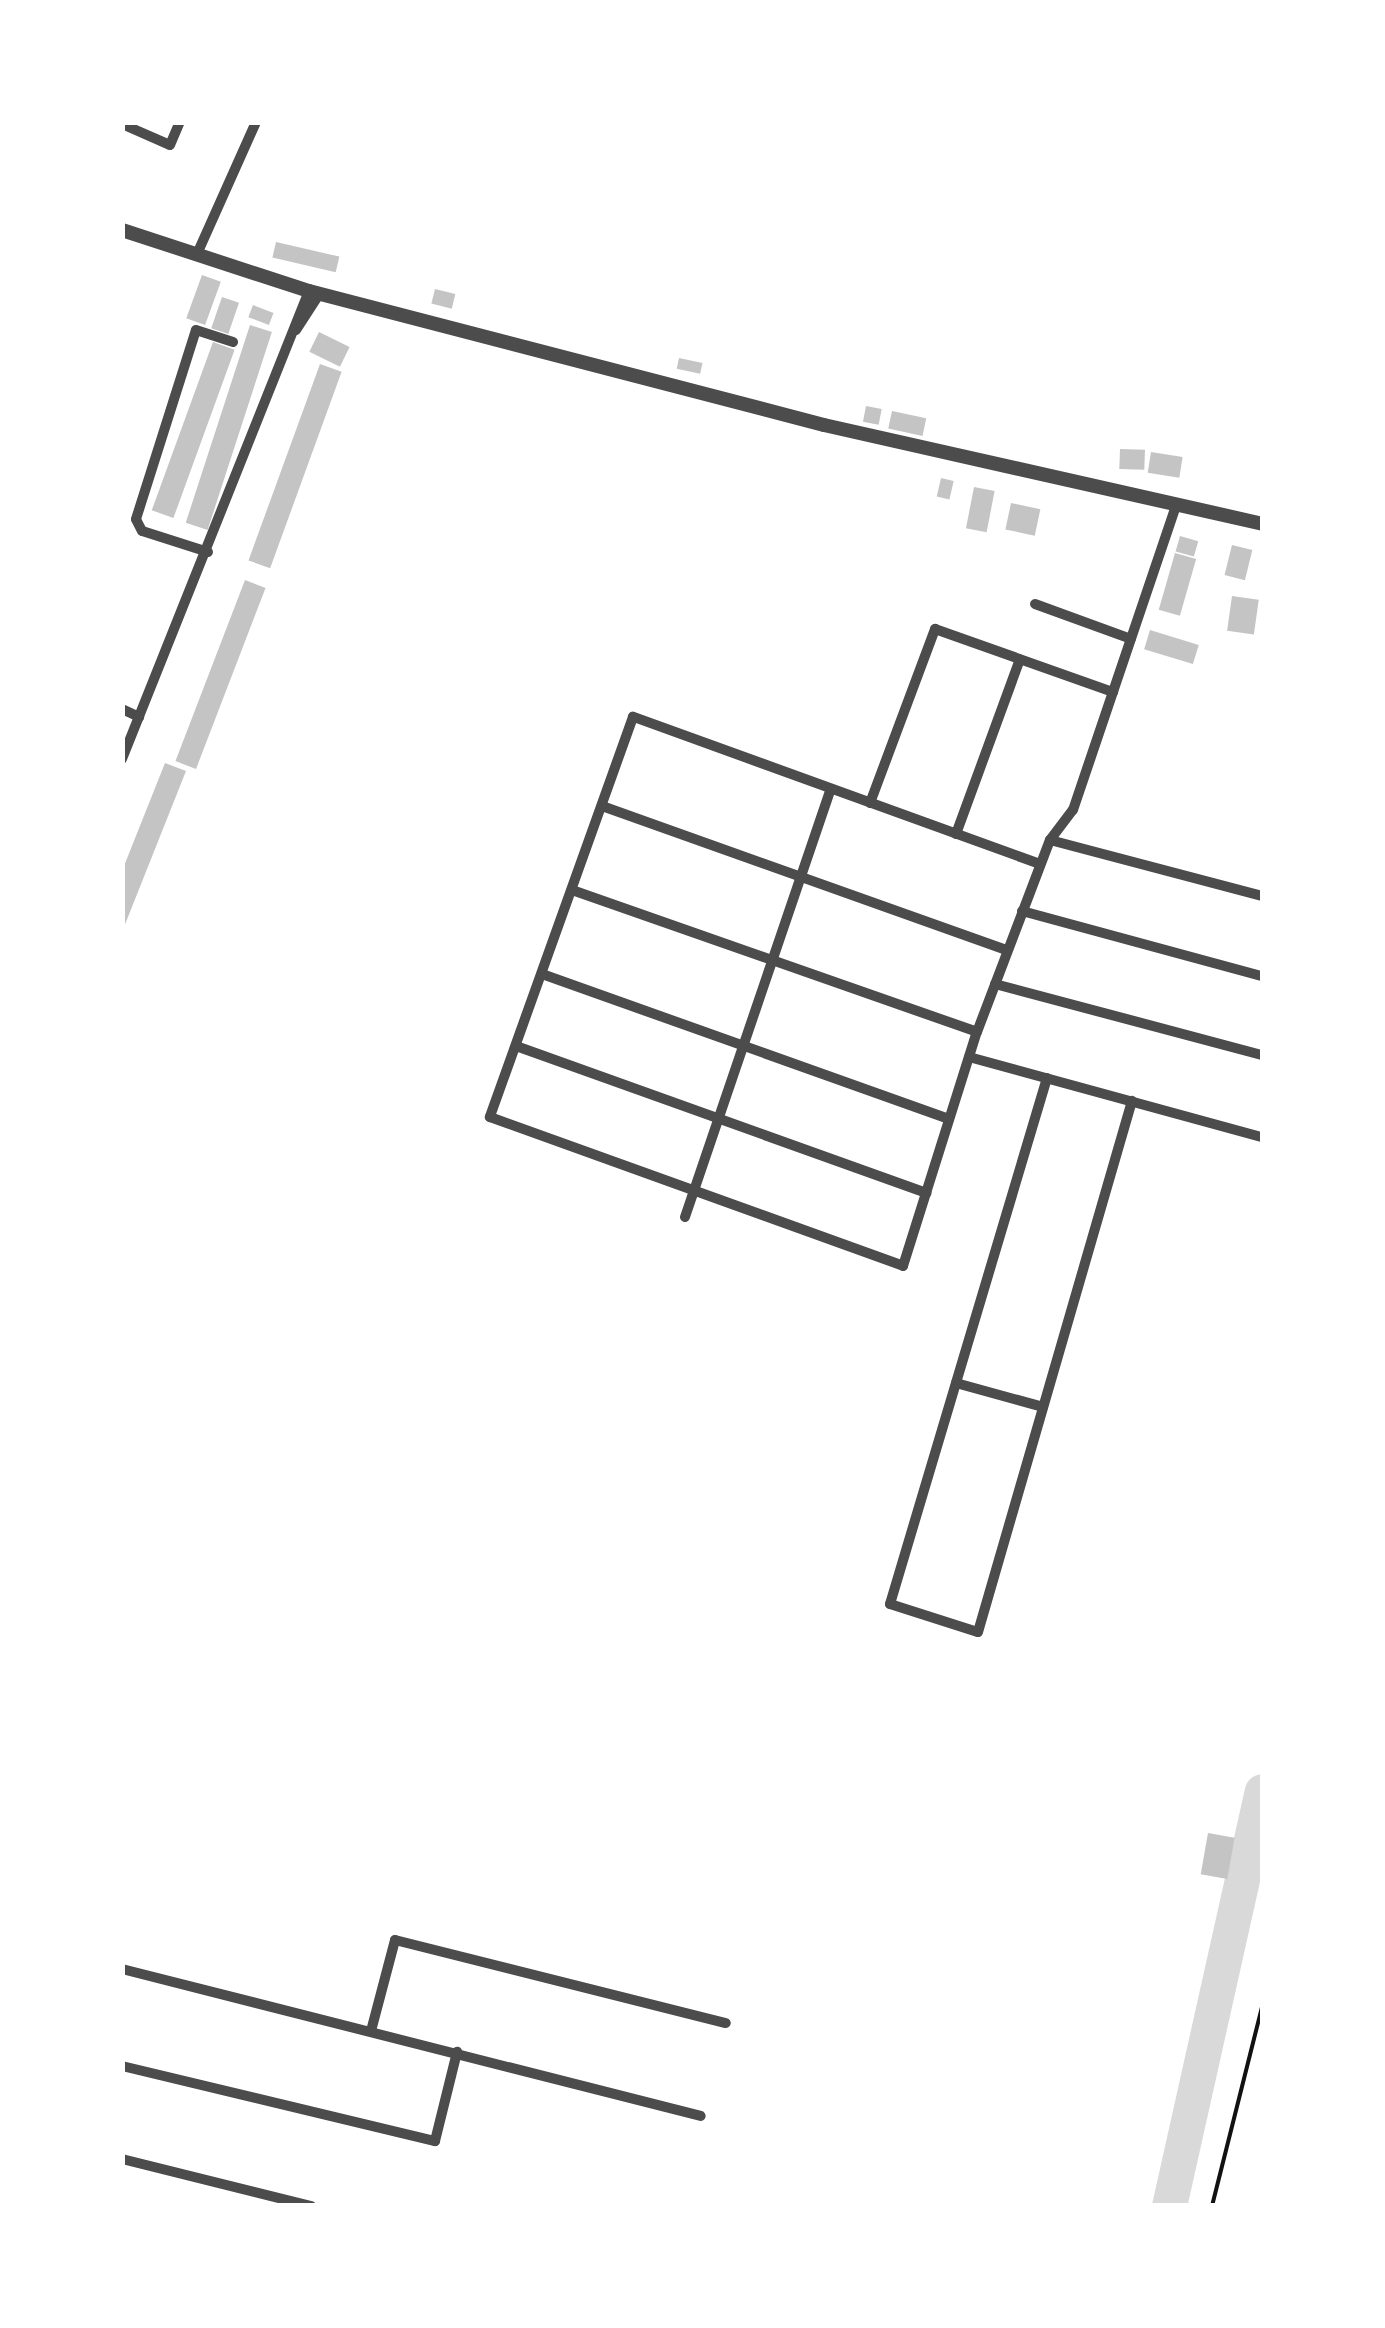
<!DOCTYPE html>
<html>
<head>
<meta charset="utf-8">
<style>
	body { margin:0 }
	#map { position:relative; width:1385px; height:2328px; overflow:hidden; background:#fff; font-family:Lora,serif }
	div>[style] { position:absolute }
	.river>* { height:35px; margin:-17.5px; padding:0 17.5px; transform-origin:17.5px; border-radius:17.5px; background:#d9d9d9 }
	.building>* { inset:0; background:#c4c4c4; transform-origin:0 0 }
	.path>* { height:4px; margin:-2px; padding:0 2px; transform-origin:2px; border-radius:2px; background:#111 }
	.minor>* { height:10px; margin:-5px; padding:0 5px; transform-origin:5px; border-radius:5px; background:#4c4c4c }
	.tertiary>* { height:14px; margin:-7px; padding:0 7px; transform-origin:7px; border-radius:7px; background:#4c4c4c }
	span { translate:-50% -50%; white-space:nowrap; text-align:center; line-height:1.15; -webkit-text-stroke:10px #fff; paint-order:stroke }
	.frame { position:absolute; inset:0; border:125px solid #fff; pointer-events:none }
</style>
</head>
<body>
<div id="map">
	<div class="river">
		<div style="left:1169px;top:2206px;width:425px;rotate:-77.4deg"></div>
	</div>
	<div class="building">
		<div style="left:276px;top:242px;width:65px;height:16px;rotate:13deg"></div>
		<div style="left:202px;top:275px;width:20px;height:46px;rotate:20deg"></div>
		<div style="left:435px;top:289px;width:21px;height:15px;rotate:14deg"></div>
		<div style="left:222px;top:297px;width:18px;height:33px;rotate:19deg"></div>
		<div style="left:253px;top:305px;width:22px;height:13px;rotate:21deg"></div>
		<div style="left:250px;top:325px;width:23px;height:208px;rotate:18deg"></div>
		<div style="left:319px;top:332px;width:34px;height:22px;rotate:26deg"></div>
		<div style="left:213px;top:342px;width:23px;height:179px;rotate:20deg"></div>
		<div style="left:679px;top:358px;width:24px;height:11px;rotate:12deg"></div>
		<div style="left:320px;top:364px;width:23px;height:209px;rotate:20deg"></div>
		<div style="left:866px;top:406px;width:16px;height:16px;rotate:11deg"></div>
		<div style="left:892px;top:411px;width:35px;height:18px;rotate:12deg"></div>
		<div style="left:1120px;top:449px;width:25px;height:20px;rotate:2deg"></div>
		<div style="left:1151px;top:452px;width:32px;height:21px;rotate:9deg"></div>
		<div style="left:941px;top:478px;width:13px;height:19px;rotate:13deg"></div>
		<div style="left:974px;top:487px;width:21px;height:42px;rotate:11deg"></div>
		<div style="left:1011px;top:503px;width:30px;height:27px;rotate:12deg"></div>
		<div style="left:1180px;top:536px;width:19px;height:16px;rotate:16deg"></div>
		<div style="left:1232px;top:545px;width:21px;height:31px;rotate:14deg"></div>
		<div style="left:1175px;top:553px;width:22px;height:59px;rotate:16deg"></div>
		<div style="left:245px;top:580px;width:22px;height:194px;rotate:21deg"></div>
		<div style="left:1232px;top:596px;width:27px;height:35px;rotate:8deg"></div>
		<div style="left:1150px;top:630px;width:51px;height:20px;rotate:17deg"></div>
		<div style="clip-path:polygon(165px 763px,186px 771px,122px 932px,122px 871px)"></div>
		<div style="left:1208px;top:1833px;width:27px;height:42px;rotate:10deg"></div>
	</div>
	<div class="path">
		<div style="left:1212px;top:2206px;width:205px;rotate:-75.9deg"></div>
	</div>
	<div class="minor">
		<div style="left:122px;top:124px;width:52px;rotate:23.6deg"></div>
		<div style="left:170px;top:145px;width:25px;rotate:-67deg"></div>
		<div style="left:197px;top:254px;width:145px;rotate:-65.9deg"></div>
		<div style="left:296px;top:330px;width:44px;rotate:-57deg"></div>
		<div style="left:208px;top:552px;width:69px;rotate:-162.3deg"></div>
		<div style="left:142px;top:531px;width:13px;rotate:-117deg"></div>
		<div style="left:136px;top:519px;width:198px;rotate:-72.4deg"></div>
		<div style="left:196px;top:330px;width:39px;rotate:18deg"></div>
		<div style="left:1035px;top:604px;width:102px;rotate:20deg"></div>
		<div style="left:122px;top:709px;width:19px;rotate:25deg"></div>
		<div style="left:122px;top:759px;width:504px;rotate:-68.22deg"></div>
		<div style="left:870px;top:803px;width:186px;rotate:-69.5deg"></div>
		<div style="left:935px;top:629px;width:189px;rotate:19.5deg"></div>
		<div style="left:602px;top:806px;width:430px;rotate:19.6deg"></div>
		<div style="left:956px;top:834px;width:186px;rotate:-69.9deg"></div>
		<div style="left:1050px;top:840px;width:219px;rotate:14.8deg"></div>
		<div style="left:1040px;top:864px;width:433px;rotate:-160.1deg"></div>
		<div style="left:633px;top:717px;width:425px;rotate:109.7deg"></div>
		<div style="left:490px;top:1117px;width:439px;rotate:19.8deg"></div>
		<div style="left:903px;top:1266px;width:245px;rotate:-72.5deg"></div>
		<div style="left:977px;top:1032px;width:205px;rotate:-69.2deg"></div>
		<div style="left:1050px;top:840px;width:38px;rotate:-53deg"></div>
		<div style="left:1073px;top:810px;width:321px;rotate:-71.3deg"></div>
		<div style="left:572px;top:890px;width:429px;rotate:19.3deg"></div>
		<div style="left:1022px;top:911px;width:249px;rotate:15.2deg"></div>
		<div style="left:542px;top:974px;width:432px;rotate:19.6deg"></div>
		<div style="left:995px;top:984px;width:276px;rotate:14.9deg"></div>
		<div style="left:516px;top:1046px;width:436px;rotate:19.7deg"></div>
		<div style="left:969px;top:1057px;width:304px;rotate:15.3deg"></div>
		<div style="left:1047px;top:1078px;width:549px;rotate:106.62deg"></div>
		<div style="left:890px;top:1604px;width:92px;rotate:17.7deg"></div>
		<div style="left:978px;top:1632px;width:553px;rotate:-73.83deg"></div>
		<div style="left:685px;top:1217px;width:452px;rotate:-71.2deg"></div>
		<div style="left:956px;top:1383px;width:90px;rotate:15.4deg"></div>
		<div style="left:122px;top:1969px;width:597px;rotate:14.25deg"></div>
		<div style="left:371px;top:2031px;width:94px;rotate:-75.2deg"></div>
		<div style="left:395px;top:1940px;width:341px;rotate:14.1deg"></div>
		<div style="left:122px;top:2066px;width:322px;rotate:13.5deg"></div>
		<div style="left:435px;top:2141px;width:92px;rotate:-76.1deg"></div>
		<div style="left:122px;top:2159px;width:195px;rotate:14deg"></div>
	</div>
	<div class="tertiary">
		<div style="left:122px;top:230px;width:197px;rotate:18.1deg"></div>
		<div style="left:309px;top:291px;width:532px;rotate:14.58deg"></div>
		<div style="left:824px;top:425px;width:449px;rotate:12.7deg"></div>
	</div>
	<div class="frame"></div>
</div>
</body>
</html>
